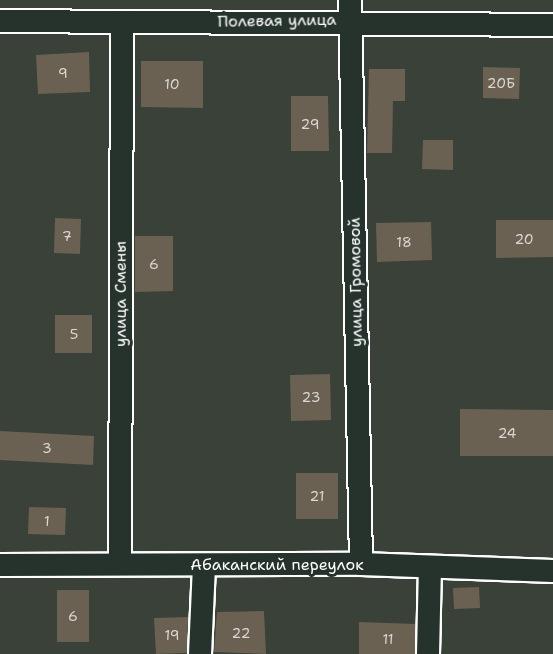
<!DOCTYPE html>
<html>
<head>
<meta charset="utf-8">
<style>
	body { margin:0 }
	#map { position:relative; width:553px; height:654px; overflow:hidden; background:#3a4138; font-family:"Shantell Sans",sans-serif }
	div>[style] { position:absolute }
	.building>* { inset:0; background:#6a6153 }
	.roads { filter:drop-shadow(2px 0 #fff) drop-shadow(-2px 0 #fff) drop-shadow(0 2px #fff) drop-shadow(0 -2px #fff) }
	.minor>* { height:22px; margin:-11px; padding:0 11px; transform-origin:11px; border-radius:11px; background:#26332d }
	span { translate:-50% -50%; white-space:nowrap; text-align:center; line-height:1.15; -webkit-text-stroke:6px #26332d; paint-order:stroke }
	.number-label { font-size:14px; color:#dad8d4 }
	.number-label span { -webkit-text-stroke-width:0 }
	.street-label { font-size:16px; color:#fff }
</style>
</head>
<body>
<div id="map">
	<div class="building">
		<div style="clip-path:polygon(89px 52px,90px 92px,38px 94px,36px 55px)"></div>
		<div style="clip-path:polygon(141px 61px,203px 61px,203px 108px,141px 107px)"></div>
		<div style="clip-path:polygon(483px 67px,520px 68px,519px 99px,483px 98px)"></div>
		<div style="clip-path:polygon(369px 69px,405px 69px,405px 101px,393px 101px,392px 153px,367px 153px)"></div>
		<div style="clip-path:polygon(291px 96px,328px 96px,329px 151px,291px 151px)"></div>
		<div style="clip-path:polygon(423px 140px,453px 140px,453px 170px,422px 169px)"></div>
		<div style="clip-path:polygon(55px 218px,81px 219px,80px 254px,54px 253px)"></div>
		<div style="clip-path:polygon(496px 220px,553px 220px,553px 257px,496px 258px)"></div>
		<div style="clip-path:polygon(431px 222px,432px 260px,377px 262px,376px 223px)"></div>
		<div style="clip-path:polygon(135px 236px,173px 236px,173px 291px,135px 292px)"></div>
		<div style="clip-path:polygon(55px 315px,92px 315px,92px 353px,55px 353px)"></div>
		<div style="clip-path:polygon(330px 374px,331px 420px,291px 421px,290px 375px)"></div>
		<div style="clip-path:polygon(460px 409px,553px 410px,553px 456px,460px 456px)"></div>
		<div style="clip-path:polygon(0 431px,94px 436px,93px 465px,0 460px)"></div>
		<div style="clip-path:polygon(296px 473px,338px 473px,338px 519px,296px 519px)"></div>
		<div style="clip-path:polygon(29px 507px,66px 508px,65px 535px,28px 534px)"></div>
		<div style="clip-path:polygon(479px 587px,480px 608px,454px 609px,453px 588px)"></div>
		<div style="clip-path:polygon(57px 590px,89px 590px,89px 642px,57px 642px)"></div>
		<div style="clip-path:polygon(264px 611px,266px 654px,214px 652px,217px 612px)"></div>
		<div style="clip-path:polygon(188px 617px,187px 653px,156px 654px,154px 618px)"></div>
		<div style="clip-path:polygon(359px 622px,415px 624px,415px 654px,359px 654px)"></div>
	</div>
	<div class="roads">
		<div class="minor">
			<div style="left:350px;top:0;width:564px;rotate:88.88deg"></div>
			<div style="left:0;top:21px;width:553px;rotate:0.41deg"></div>
			<div style="left:120px;top:564px;width:541px;rotate:-89.79deg"></div>
			<div style="left:0;top:565px;width:361px;rotate:-0.2deg"></div>
			<div style="left:361px;top:564px;width:192px;rotate:2.1deg"></div>
			<div style="left:200px;top:654px;width:89px;rotate:-87.4deg"></div>
			<div style="left:428px;top:654px;width:87px;rotate:-88.7deg"></div>
		</div>
	</div>
	<div class="number-label">
		<span style="left:63px;top:73px">9</span>
		<span style="left:501px;top:83px">20Б</span>
		<span style="left:172px;top:84px">10</span>
		<span style="left:310px;top:124px">29</span>
		<span style="left:67px;top:236px">7</span>
		<span style="left:524px;top:239px">20</span>
		<span style="left:404px;top:242px">18</span>
		<span style="left:154px;top:264px">6</span>
		<span style="left:74px;top:334px">5</span>
		<span style="left:311px;top:397px">23</span>
		<span style="left:507px;top:433px">24</span>
		<span style="left:47px;top:448px">3</span>
		<span style="left:317px;top:496px">21</span>
		<span style="left:47px;top:521px">1</span>
		<span style="left:73px;top:616px">6</span>
		<span style="left:241px;top:633px">22</span>
		<span style="left:172px;top:635px">19</span>
		<span style="left:388px;top:639px">11</span>
	</div>
	<div class="street-label">
		<span style="left:277px;top:21px;rotate:-1deg">Полевая улица</span>
		<span style="left:356px;top:282px;rotate:-91deg">улица Громовой</span>
		<span style="left:121px;top:294px;rotate:-90deg">улица Смены</span>
		<span style="left:277px;top:565px">Абаканский переулок</span>
	</div>
</div>
</body>
</html>
